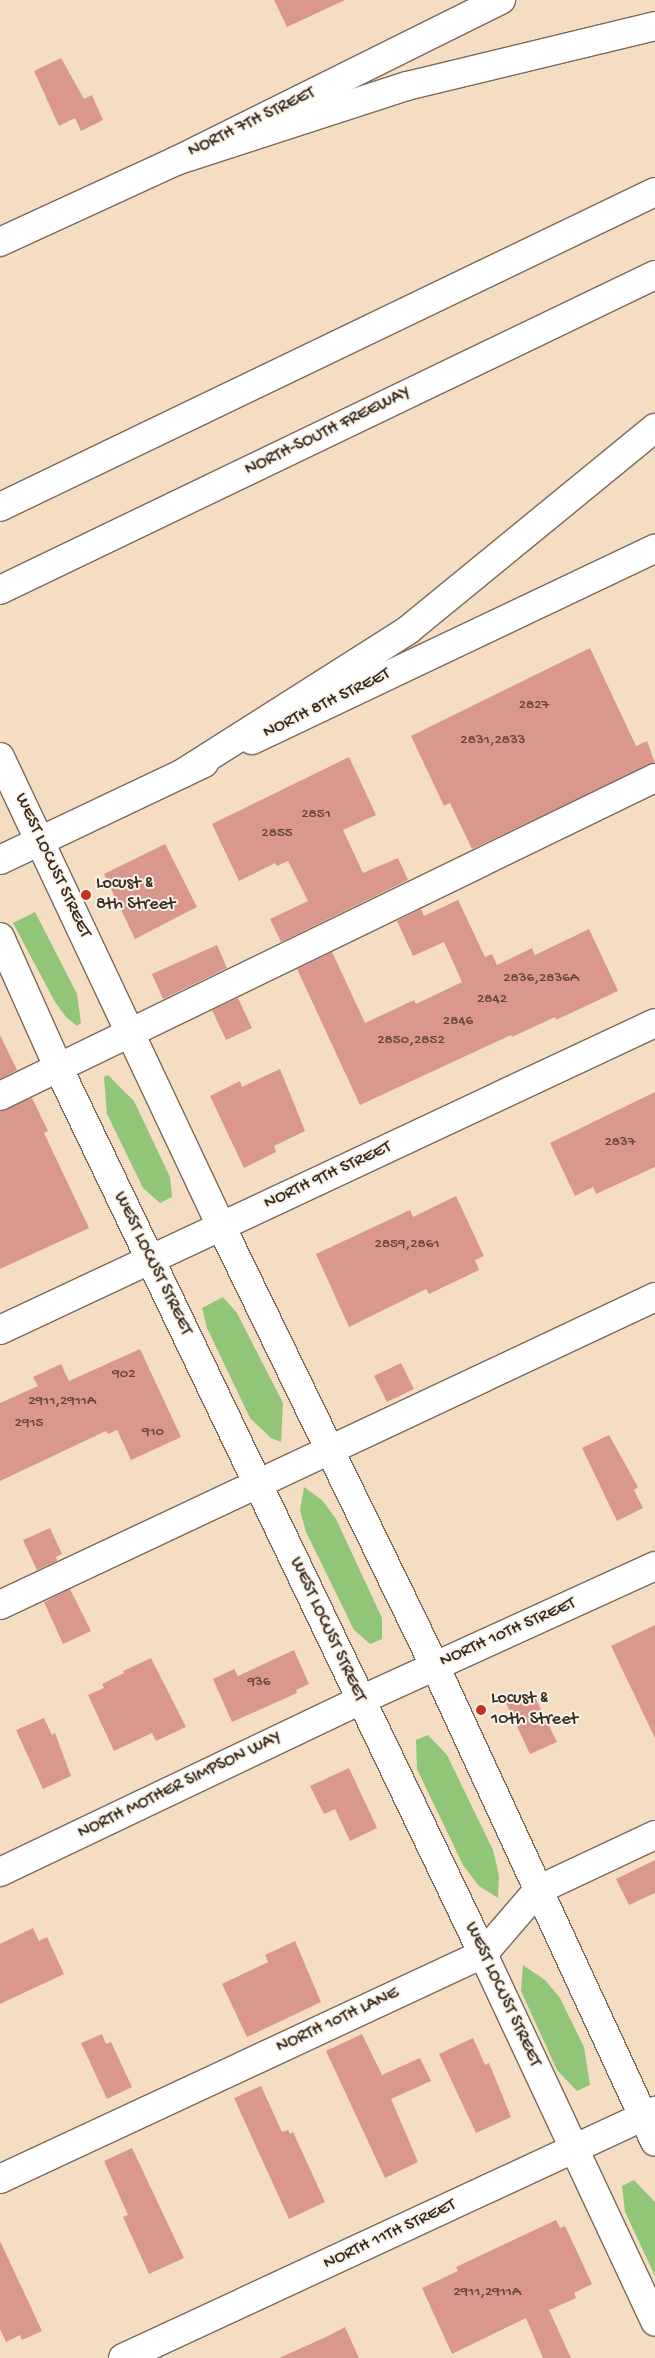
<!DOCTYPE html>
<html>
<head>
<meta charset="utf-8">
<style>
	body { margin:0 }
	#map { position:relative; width:655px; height:2358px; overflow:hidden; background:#f5ddc3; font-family:"Gochi Hand",sans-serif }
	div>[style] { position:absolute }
	.green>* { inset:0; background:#91c678 }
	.building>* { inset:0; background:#da978e }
	.roads { filter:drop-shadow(1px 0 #7c6958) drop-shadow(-1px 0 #7c6958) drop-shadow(0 1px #7c6958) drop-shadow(0 -1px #7c6958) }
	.minor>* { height:28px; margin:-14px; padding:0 14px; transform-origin:14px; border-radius:14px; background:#fff }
	.major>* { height:28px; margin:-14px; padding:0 14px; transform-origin:14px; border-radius:14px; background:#fff }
	.highway>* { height:28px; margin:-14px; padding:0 14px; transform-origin:14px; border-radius:14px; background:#fff }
	.dots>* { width:14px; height:14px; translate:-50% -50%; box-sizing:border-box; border:2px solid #f7f3e8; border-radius:50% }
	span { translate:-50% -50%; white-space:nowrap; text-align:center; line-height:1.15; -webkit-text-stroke:4px #f7f3e8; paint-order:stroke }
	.number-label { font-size:15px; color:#63453a }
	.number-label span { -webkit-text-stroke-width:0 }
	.street-label { font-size:18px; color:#3b2a1e }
	.poi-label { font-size:18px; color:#3b2a1e }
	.left { translate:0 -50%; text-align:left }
</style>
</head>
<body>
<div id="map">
	<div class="green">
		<div style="clip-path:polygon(35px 912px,77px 994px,81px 1023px,77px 1026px,66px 1017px,55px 1002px,13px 923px)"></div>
		<div style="clip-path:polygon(108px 1075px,134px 1101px,170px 1177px,172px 1197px,160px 1203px,143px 1188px,107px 1114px,104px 1077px)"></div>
		<div style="clip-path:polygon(223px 1297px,237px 1313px,283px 1403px,281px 1442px,271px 1438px,250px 1418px,207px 1328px,202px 1308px)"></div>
		<div style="clip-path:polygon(304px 1487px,322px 1500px,336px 1519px,382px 1618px,382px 1639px,370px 1644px,354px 1630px,306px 1532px,300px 1510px)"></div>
		<div style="clip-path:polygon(428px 1735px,447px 1755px,493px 1850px,499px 1876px,498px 1898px,479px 1886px,463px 1865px,417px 1769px,416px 1740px)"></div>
		<div style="clip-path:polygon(523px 1965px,545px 1980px,560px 1998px,584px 2047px,590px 2085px,577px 2091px,557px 2070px,521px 1991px)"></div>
		<div style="clip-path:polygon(634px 2180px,655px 2202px,655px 2276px,625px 2212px,622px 2186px)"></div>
	</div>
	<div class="building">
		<div style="clip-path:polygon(274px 0,345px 0,287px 27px)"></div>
		<div style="clip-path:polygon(61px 58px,84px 99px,92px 95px,103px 120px,81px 131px,75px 118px,59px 126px,34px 71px)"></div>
		<div style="clip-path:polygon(590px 648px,636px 746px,647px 741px,655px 763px,472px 849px,450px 803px,444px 806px,411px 736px)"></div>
		<div style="clip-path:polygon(349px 757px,376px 815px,343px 830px,363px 873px,398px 858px,408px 880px,281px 942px,270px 919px,308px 901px,288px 861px,277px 866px,275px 863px,239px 881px,212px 824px)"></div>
		<div style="clip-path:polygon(165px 844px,197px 907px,135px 939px,104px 874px)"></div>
		<div style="clip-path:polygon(458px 900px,485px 957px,492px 954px,497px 965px,532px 948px,535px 955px,589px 929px,618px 991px,556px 1020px,555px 1017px,512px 1037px,511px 1035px,360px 1105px,297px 969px,332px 952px,365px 1023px,414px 1000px,416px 1004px,462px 982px,444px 942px,413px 956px,397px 921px,421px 909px,424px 916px)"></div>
		<div style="clip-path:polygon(217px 945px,227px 968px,163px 999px,152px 974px)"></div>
		<div style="clip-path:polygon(238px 998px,252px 1028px,226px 1040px,212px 1010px)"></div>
		<div style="clip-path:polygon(0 1035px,17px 1070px,0 1079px)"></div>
		<div style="clip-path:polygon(280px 1069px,305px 1131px,274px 1146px,276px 1152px,244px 1168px,210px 1096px,240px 1081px,242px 1087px)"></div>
		<div style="clip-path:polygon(655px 1092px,655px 1167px,596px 1194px,593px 1187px,575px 1196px,550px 1143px)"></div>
		<div style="clip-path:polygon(32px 1098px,48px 1131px,44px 1133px,89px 1228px,0 1269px,0 1111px)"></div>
		<div style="clip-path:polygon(456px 1196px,484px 1256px,475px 1260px,479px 1270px,429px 1294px,426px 1289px,349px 1327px,316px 1254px,410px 1210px,413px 1217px)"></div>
		<div style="clip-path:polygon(140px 1349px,181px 1437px,131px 1460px,117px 1430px,108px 1434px,106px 1431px,0 1481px,0 1403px,38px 1386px,33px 1377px,61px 1364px,69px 1381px)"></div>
		<div style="clip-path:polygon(401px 1363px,414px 1389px,387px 1402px,374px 1376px)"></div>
		<div style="clip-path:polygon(609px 1435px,638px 1487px,634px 1490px,643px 1508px,617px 1521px,582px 1448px)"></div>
		<div style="clip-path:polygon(50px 1528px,62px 1554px,56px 1557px,57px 1561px,37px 1570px,23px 1540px)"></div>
		<div style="clip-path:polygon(70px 1589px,91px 1631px,63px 1644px,44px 1602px)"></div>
		<div style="clip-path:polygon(655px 1625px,655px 1738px,611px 1646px)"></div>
		<div style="clip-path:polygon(294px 1650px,309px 1684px,296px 1690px,297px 1693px,232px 1722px,213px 1679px,234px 1669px,238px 1676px)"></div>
		<div style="clip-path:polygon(151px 1658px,186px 1727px,156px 1741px,152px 1733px,114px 1751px,88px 1695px,104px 1688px,102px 1684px,124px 1673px,123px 1671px)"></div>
		<div style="clip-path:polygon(532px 1691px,557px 1742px,530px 1754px,506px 1703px)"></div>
		<div style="clip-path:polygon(44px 1718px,52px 1735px,55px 1733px,71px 1776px,43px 1789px,16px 1730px)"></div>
		<div style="clip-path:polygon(349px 1768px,377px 1828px,350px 1841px,335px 1809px,324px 1814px,310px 1786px)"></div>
		<div style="clip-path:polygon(655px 1860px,655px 1893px,629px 1905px,616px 1879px)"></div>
		<div style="clip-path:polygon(33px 1928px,39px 1941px,47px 1937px,64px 1974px,0 2004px,0 1944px)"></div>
		<div style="clip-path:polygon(295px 1941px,321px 2002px,247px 2037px,222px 1984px,268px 1962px,265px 1955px)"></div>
		<div style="clip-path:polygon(102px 2034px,106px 2044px,111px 2042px,132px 2087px,107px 2099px,81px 2043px)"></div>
		<div style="clip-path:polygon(362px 2034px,382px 2075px,420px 2058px,431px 2081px,391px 2099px,418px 2162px,385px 2178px,326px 2051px)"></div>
		<div style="clip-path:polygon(473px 2038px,485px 2065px,489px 2063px,511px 2117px,476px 2133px,439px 2054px)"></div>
		<div style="clip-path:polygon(261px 2086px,282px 2132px,288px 2130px,290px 2134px,293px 2132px,325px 2202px,289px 2219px,234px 2098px)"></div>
		<div style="clip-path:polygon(132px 2148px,184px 2258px,149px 2274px,123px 2217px,128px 2215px,104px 2161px)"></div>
		<div style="clip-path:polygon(556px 2220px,560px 2228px,565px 2226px,592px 2284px,574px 2293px,576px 2298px,549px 2310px,571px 2358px,543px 2358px,526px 2318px,452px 2354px,422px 2288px,458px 2271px,456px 2267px)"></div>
		<div style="clip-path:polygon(0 2241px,42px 2331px,22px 2340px,20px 2335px,6px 2342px,0 2329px)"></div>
		<div style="clip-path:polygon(345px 2327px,359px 2358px,279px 2358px,326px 2337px)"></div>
	</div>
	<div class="roads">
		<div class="minor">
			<div style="left:0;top:242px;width:194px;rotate:-24.7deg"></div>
			<div style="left:176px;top:161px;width:363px;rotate:-26.4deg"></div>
			<div style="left:252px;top:740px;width:446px;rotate:-25.4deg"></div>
			<div style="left:0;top:860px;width:226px;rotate:-25.4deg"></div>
			<div style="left:0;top:1096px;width:728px;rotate:-25.9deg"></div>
			<div style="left:0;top:1330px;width:723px;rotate:-25.11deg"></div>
			<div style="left:0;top:1605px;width:724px;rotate:-25.18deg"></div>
			<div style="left:0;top:1872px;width:400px;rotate:-25.5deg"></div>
			<div style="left:361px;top:1700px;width:323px;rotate:-24.5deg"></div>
			<div style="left:0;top:2179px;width:533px;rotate:-24.98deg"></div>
			<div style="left:483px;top:1954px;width:84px;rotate:-49.3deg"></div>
			<div style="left:538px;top:1890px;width:129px;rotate:-25.2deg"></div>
			<div style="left:123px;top:2358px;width:587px;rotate:-24.9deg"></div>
		</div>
		<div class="major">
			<div style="left:0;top:757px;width:518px;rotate:64.77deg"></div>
			<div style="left:221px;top:1226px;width:489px;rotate:64.1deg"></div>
			<div style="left:435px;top:1666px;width:524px;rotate:65.19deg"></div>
			<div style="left:0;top:937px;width:145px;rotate:65.9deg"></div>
			<div style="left:59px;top:1069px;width:981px;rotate:64.4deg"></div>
			<div style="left:483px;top:1954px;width:406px;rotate:64.9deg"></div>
		</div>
		<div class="highway">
			<div style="left:176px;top:161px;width:243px;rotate:-18deg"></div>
			<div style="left:407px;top:86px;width:255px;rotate:-13.6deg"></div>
			<div style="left:0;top:507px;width:727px;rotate:-25.68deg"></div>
			<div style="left:0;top:590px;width:727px;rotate:-25.68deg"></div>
			<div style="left:183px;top:773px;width:267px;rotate:-32.4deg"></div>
			<div style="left:408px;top:630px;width:319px;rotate:-39.3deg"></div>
		</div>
	</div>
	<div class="dots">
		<div style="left:86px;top:895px;background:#c8321e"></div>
		<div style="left:481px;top:1710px;background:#c8321e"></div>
	</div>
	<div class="number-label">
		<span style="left:534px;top:706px">2827</span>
		<span style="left:493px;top:741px">2831,2833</span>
		<span style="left:316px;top:815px">2851</span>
		<span style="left:277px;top:834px">2855</span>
		<span style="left:541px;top:979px">2836,2836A</span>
		<span style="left:492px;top:1000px">2842</span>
		<span style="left:458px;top:1022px">2846</span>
		<span style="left:411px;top:1041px">2850,2852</span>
		<span style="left:620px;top:1143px">2837</span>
		<span style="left:407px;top:1245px">2859,2861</span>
		<span style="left:124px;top:1375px">902</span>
		<span style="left:62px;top:1402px">2911,2911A</span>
		<span style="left:29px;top:1424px">2915</span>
		<span style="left:153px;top:1433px">910</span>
		<span style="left:259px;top:1683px">936</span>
		<span style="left:487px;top:2293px">2911,2911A</span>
	</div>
	<div class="street-label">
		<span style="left:252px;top:123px;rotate:-26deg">NORTH 7TH STREET</span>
		<span style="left:328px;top:432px;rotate:-26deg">NORTH-SOUTH FREEWAY</span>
		<span style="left:327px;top:704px;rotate:-26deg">NORTH 8TH STREET</span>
		<span style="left:52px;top:866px;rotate:65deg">WEST LOCUST STREET</span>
		<span style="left:328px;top:1176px;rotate:-25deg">NORTH 9TH STREET</span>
		<span style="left:152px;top:1264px;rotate:64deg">WEST LOCUST STREET</span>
		<span style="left:327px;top:1630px;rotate:65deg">WEST LOCUST STREET</span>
		<span style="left:508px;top:1633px;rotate:-24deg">NORTH 10TH STREET</span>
		<span style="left:180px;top:1786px;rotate:-26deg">NORTH MOTHER SIMPSON WAY</span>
		<span style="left:502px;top:1995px;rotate:65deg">WEST LOCUST STREET</span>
		<span style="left:338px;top:2021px;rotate:-25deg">NORTH 10TH LANE</span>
		<span style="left:390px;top:2235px;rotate:-25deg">NORTH 11TH STREET</span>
	</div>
	<div class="poi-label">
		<span class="left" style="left:96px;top:895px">Locust &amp;<br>8th Street</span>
		<span class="left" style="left:491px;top:1710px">Locust &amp;<br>10th Street</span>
	</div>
</div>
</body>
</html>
